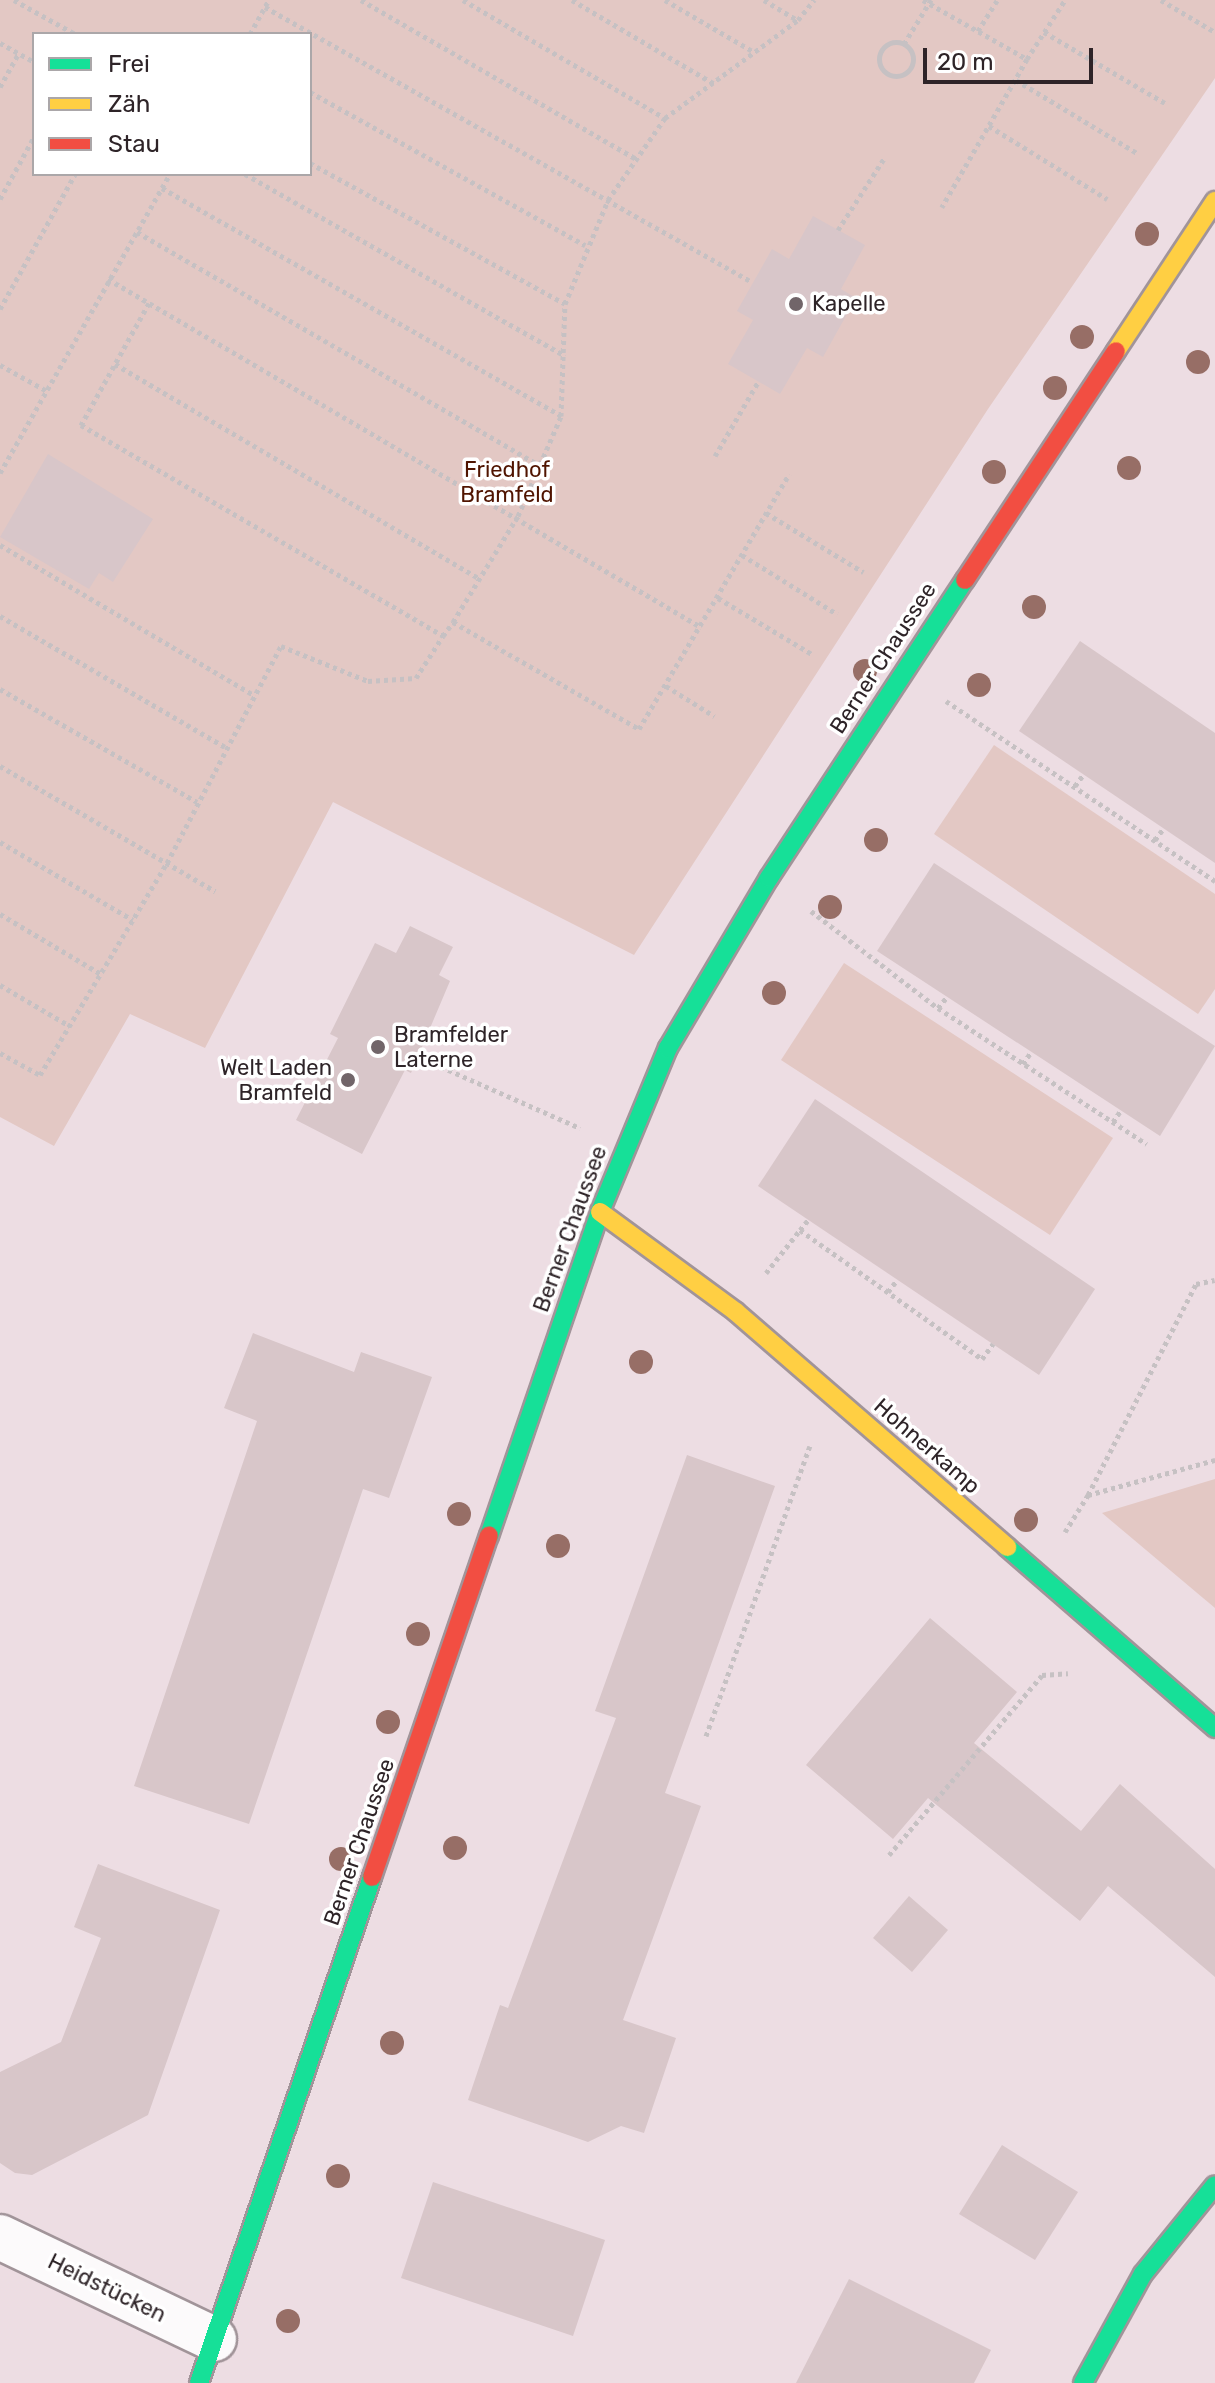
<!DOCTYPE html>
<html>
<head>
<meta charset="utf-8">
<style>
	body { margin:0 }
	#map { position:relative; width:1215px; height:2383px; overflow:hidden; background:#eddde3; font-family:Rubik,sans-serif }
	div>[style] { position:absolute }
	.green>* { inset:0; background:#e3c8c4 }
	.building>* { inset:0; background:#d8c6c9 }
	.path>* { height:5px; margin-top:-2.5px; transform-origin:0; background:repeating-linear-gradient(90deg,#c6c1c3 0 4px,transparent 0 8px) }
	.path>.ring { margin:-2.5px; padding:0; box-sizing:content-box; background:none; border:5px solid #c6c1c3; border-radius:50% }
	.roads { filter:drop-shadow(2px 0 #a19499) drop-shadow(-2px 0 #a19499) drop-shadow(0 2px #a19499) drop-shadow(0 -2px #a19499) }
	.street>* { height:44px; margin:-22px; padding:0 22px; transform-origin:22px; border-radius:22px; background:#fcfafb }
	.fast>* { height:18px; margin:-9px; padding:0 9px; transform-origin:9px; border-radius:9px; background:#16e098 }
	.slow>* { height:18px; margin:-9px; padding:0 9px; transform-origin:9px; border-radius:9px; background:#ffcf43 }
	.jam>* { height:18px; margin:-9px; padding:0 9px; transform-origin:9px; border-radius:9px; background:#f24e42 }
	.trees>* { width:24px; height:24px; margin:-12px; border-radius:50%; background:#976e66 }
	.dots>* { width:22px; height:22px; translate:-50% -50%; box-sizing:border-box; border:4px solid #fff; border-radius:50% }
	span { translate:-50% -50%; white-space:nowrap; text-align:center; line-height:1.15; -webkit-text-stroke:7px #fff; paint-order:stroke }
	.poi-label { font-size:22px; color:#2e2428 }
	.left { translate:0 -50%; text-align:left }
	.right { translate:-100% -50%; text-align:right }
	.park-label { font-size:22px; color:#501400 }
	.street-label { font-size:22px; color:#2e2428 }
	.legend { position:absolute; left:32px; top:32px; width:280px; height:144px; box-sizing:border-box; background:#fff; border:2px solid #aba7a9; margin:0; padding:10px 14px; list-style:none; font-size:24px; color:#2e2428 }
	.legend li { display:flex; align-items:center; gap:16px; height:40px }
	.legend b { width:40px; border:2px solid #aba7a9 }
	.scale { position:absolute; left:923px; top:48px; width:170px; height:36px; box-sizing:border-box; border:4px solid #2e2428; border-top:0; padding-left:10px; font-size:24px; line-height:28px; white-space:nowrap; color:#2e2428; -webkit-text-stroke:6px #fff; paint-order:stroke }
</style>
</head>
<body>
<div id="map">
	<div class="green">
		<div style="clip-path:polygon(evenodd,0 0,1215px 0,1215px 78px,988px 409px,634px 955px,333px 802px,205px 1048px,130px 1014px,54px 1146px,0 1117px,0 0,34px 34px,310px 34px,310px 174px,34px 174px,34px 34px)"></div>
		<div style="clip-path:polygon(994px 745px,1215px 894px,1215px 989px,1198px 1014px,934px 834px)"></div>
		<div style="clip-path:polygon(844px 963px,1113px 1138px,1050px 1235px,781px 1060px)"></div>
		<div style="clip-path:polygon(1215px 1479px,1215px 1608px,1102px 1513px)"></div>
	</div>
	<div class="building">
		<div style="clip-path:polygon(813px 216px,865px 245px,841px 289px,856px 298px,823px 357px,807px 348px,780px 394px,728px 364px,753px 320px,737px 311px,772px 249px,789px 259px)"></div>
		<div style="clip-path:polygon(48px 454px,153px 519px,113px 582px,99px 573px,89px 589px,0 537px)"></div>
		<div style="clip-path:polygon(1080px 641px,1215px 733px,1215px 863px,1019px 731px)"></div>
		<div style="clip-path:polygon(934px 863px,1215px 1046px,1160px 1136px,877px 951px)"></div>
		<div style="clip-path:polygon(410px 926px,453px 947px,439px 975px,450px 981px,411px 1073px,405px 1070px,362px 1154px,296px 1120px,338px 1038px,330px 1034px,375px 943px,396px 953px)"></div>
		<div style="clip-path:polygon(815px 1099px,1095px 1289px,1039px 1375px,758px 1186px)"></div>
		<div style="clip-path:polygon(253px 1333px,354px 1372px,361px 1352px,432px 1377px,389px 1498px,363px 1489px,249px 1824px,134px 1786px,257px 1421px,224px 1408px)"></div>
		<div style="clip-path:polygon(687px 1455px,775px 1486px,665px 1793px,701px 1806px,623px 2020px,676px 2038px,644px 2133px,621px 2126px,588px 2142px,468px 2100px,500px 2005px,508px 2008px,616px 1718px,595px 1711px)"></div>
		<div style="clip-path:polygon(930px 1618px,1017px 1692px,974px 1743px,1081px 1831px,1120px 1784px,1215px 1869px,1215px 1977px,1108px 1886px,1080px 1921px,928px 1798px,893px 1839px,806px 1765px)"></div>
		<div style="clip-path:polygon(98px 1864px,220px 1910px,148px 2115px,32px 2175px,15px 2173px,0 2163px,0 2072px,61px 2042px,101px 1938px,74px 1927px)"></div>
		<div style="clip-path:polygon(909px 1896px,948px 1930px,912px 1972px,873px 1938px)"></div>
		<div style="clip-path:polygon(1002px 2145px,1078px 2192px,1035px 2260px,959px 2214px)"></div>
		<div style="clip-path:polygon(433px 2182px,605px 2240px,573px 2336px,401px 2278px)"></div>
		<div style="clip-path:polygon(849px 2279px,991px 2350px,974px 2383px,796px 2383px)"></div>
	</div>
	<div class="path">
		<div style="left:14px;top:0;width:70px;rotate:29.1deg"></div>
		<div style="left:361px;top:0;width:318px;rotate:30deg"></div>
		<div style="left:463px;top:0;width:234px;rotate:30.3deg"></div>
		<div style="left:572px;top:0;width:164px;rotate:30.5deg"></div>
		<div style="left:665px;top:0;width:103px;rotate:30.3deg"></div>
		<div style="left:764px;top:0;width:39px;rotate:31deg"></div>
		<div style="left:923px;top:0;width:120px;rotate:29.6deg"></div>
		<div style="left:1027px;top:59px;width:171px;rotate:119.9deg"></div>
		<div style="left:1161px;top:0;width:63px;rotate:30.7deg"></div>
		<div style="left:265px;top:7px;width:559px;rotate:29.45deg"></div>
		<div style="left:978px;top:31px;width:36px;rotate:-58deg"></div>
		<div style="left:1044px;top:32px;width:140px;rotate:30.4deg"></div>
		<div style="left:250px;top:34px;width:39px;rotate:-61deg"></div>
		<div class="ring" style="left:879px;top:42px;width:29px;height:29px"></div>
		<div style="left:0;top:43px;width:39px;rotate:29deg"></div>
		<div style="left:904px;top:44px;width:52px;rotate:-58.5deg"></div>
		<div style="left:1027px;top:59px;width:70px;rotate:-57.2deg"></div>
		<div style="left:1016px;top:80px;width:141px;rotate:31.1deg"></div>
		<div style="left:0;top:87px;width:39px;rotate:-61deg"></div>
		<div style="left:310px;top:92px;width:315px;rotate:29.1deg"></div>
		<div style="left:989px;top:126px;width:139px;rotate:31.7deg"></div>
		<div style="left:310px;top:163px;width:291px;rotate:28.9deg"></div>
		<div style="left:245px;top:174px;width:368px;rotate:29.6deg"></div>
		<div style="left:162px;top:188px;width:460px;rotate:29.7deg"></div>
		<div style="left:0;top:199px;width:71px;rotate:-61.3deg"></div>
		<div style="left:838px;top:230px;width:87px;rotate:-57.2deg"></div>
		<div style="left:137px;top:232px;width:466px;rotate:30.1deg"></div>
		<div style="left:108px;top:279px;width:688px;rotate:30.41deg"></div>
		<div style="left:149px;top:303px;width:140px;rotate:119.1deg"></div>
		<div style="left:81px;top:425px;width:419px;rotate:30.2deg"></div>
		<div style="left:443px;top:636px;width:17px;rotate:-54deg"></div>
		<div style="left:453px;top:622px;width:215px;rotate:29.9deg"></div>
		<div style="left:639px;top:729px;width:296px;rotate:-59.5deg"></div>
		<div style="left:0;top:309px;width:154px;rotate:-60.9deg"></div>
		<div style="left:115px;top:364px;width:422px;rotate:30.5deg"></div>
		<div style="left:0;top:365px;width:54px;rotate:29deg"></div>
		<div style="left:715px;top:456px;width:86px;rotate:-59.8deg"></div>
		<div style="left:0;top:473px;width:344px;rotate:-60.4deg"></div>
		<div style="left:766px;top:513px;width:114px;rotate:31.3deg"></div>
		<div style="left:0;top:545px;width:296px;rotate:30.6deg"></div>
		<div style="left:742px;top:555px;width:112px;rotate:31.8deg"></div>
		<div style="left:718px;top:598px;width:109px;rotate:30.8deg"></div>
		<div style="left:0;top:616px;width:260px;rotate:30.2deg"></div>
		<div style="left:453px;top:622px;width:124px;rotate:-58.5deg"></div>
		<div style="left:518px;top:516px;width:109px;rotate:-66.7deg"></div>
		<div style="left:561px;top:416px;width:112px;rotate:-88deg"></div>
		<div style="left:565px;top:304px;width:113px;rotate:-67.5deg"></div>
		<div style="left:608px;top:200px;width:100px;rotate:-55.2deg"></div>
		<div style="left:665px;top:118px;width:165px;rotate:-36.4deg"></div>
		<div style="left:798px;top:20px;width:26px;rotate:-51deg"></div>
		<div style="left:666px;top:686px;width:57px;rotate:32deg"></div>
		<div style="left:0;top:689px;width:227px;rotate:29.8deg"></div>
		<div style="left:946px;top:701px;width:324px;rotate:33.8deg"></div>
		<div style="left:0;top:766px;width:249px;rotate:30.2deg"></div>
		<div style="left:1075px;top:786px;width:14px;rotate:-54deg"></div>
		<div style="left:1155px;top:840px;width:14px;rotate:-54deg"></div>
		<div style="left:0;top:842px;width:154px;rotate:30.4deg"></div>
		<div style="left:811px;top:911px;width:160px;rotate:37.4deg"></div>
		<div style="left:938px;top:1008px;width:249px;rotate:33.1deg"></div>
		<div style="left:0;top:914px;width:117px;rotate:30.7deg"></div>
		<div style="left:0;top:985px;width:81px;rotate:30.4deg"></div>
		<div style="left:938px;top:1008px;width:14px;rotate:-51deg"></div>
		<div style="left:0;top:1053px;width:46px;rotate:28.8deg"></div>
		<div style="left:40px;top:1075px;width:247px;rotate:-59.1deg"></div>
		<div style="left:167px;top:863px;width:245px;rotate:-62.3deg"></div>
		<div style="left:281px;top:646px;width:94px;rotate:21.9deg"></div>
		<div style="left:368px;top:681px;width:48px;rotate:-3.6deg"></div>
		<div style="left:416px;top:678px;width:50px;rotate:-57.3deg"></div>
		<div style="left:419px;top:1057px;width:176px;rotate:23.8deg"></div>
		<div style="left:1023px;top:1064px;width:14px;rotate:-56deg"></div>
		<div style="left:1113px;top:1122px;width:14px;rotate:-56deg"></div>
		<div style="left:800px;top:1230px;width:13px;rotate:-51deg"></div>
		<div style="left:766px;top:1273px;width:55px;rotate:-51.7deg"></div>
		<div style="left:800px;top:1230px;width:223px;rotate:35.3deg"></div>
		<div style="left:982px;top:1359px;width:19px;rotate:-54deg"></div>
		<div style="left:888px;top:1292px;width:15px;rotate:-53deg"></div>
		<div style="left:1088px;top:1495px;width:237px;rotate:-62.9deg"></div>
		<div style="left:1196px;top:1284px;width:19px;rotate:-12deg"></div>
		<div style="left:1065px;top:1532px;width:44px;rotate:-58.1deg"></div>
		<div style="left:1088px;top:1495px;width:132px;rotate:-15.4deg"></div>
		<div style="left:706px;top:1736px;width:308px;rotate:-70.3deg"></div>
		<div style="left:889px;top:1855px;width:236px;rotate:-49.6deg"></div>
		<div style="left:1042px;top:1675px;width:26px;rotate:-4deg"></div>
	</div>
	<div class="roads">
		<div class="street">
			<div style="left:0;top:2237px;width:237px;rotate:25.5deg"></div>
		</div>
		<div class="fast">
			<div style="left:489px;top:1536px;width:342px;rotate:-71.1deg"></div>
			<div style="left:600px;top:1212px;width:178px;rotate:-67.5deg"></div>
			<div style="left:668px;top:1048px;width:198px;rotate:-59.3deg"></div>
			<div style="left:769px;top:878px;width:357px;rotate:-56.7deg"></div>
			<div style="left:1007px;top:1547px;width:276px;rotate:41deg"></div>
			<div style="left:199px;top:2383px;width:535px;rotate:-71.12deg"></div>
			<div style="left:1083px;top:2383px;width:124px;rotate:-61.2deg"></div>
			<div style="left:1143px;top:2274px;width:114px;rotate:-51deg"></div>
		</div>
		<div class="slow">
			<div style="left:1116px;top:351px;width:180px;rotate:-56.6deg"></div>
			<div style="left:600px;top:1212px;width:169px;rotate:36.3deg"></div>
			<div style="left:736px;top:1312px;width:359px;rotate:40.9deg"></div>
		</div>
		<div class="jam">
			<div style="left:965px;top:580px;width:274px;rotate:-56.6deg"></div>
			<div style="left:372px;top:1877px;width:361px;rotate:-71.1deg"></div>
		</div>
	</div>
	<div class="trees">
		<div style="left:1147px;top:234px"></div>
		<div style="left:1082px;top:337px"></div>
		<div style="left:1198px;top:362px"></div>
		<div style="left:1055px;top:388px"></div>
		<div style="left:1129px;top:468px"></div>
		<div style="left:994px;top:472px"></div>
		<div style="left:1034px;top:607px"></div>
		<div style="left:865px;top:671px"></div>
		<div style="left:979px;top:685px"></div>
		<div style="left:876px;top:840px"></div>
		<div style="left:830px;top:907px"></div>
		<div style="left:774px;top:993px"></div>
		<div style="left:641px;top:1362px"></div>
		<div style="left:459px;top:1514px"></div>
		<div style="left:1026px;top:1520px"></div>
		<div style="left:558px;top:1546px"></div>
		<div style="left:418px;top:1634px"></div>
		<div style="left:388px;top:1722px"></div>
		<div style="left:455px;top:1848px"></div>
		<div style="left:341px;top:1859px"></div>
		<div style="left:392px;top:2043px"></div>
		<div style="left:338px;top:2176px"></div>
		<div style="left:288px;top:2321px"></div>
	</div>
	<div class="dots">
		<div style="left:796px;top:304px;background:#716569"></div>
		<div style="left:378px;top:1047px;background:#716569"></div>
		<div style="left:348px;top:1080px;background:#716569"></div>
	</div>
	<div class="poi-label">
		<span class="left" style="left:812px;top:304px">Kapelle</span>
		<span class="left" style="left:394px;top:1047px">Bramfelder<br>Laterne</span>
		<span class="right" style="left:332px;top:1080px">Welt Laden<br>Bramfeld</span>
	</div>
	<div class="park-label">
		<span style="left:507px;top:482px">Friedhof<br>Bramfeld</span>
	</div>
	<div class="street-label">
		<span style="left:883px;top:658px;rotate:-57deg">Berner Chaussee</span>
		<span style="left:570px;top:1229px;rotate:-70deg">Berner Chaussee</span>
		<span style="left:927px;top:1446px;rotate:41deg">Hohnerkamp</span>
		<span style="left:359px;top:1842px;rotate:-71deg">Berner Chaussee</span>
		<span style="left:107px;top:2288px;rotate:26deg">Heidstücken</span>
	</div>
	<ul class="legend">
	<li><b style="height:10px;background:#16e098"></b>Frei</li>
	<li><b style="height:10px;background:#ffcf43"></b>Zäh</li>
	<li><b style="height:10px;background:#f24e42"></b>Stau</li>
	</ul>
	<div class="scale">20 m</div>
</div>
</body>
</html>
